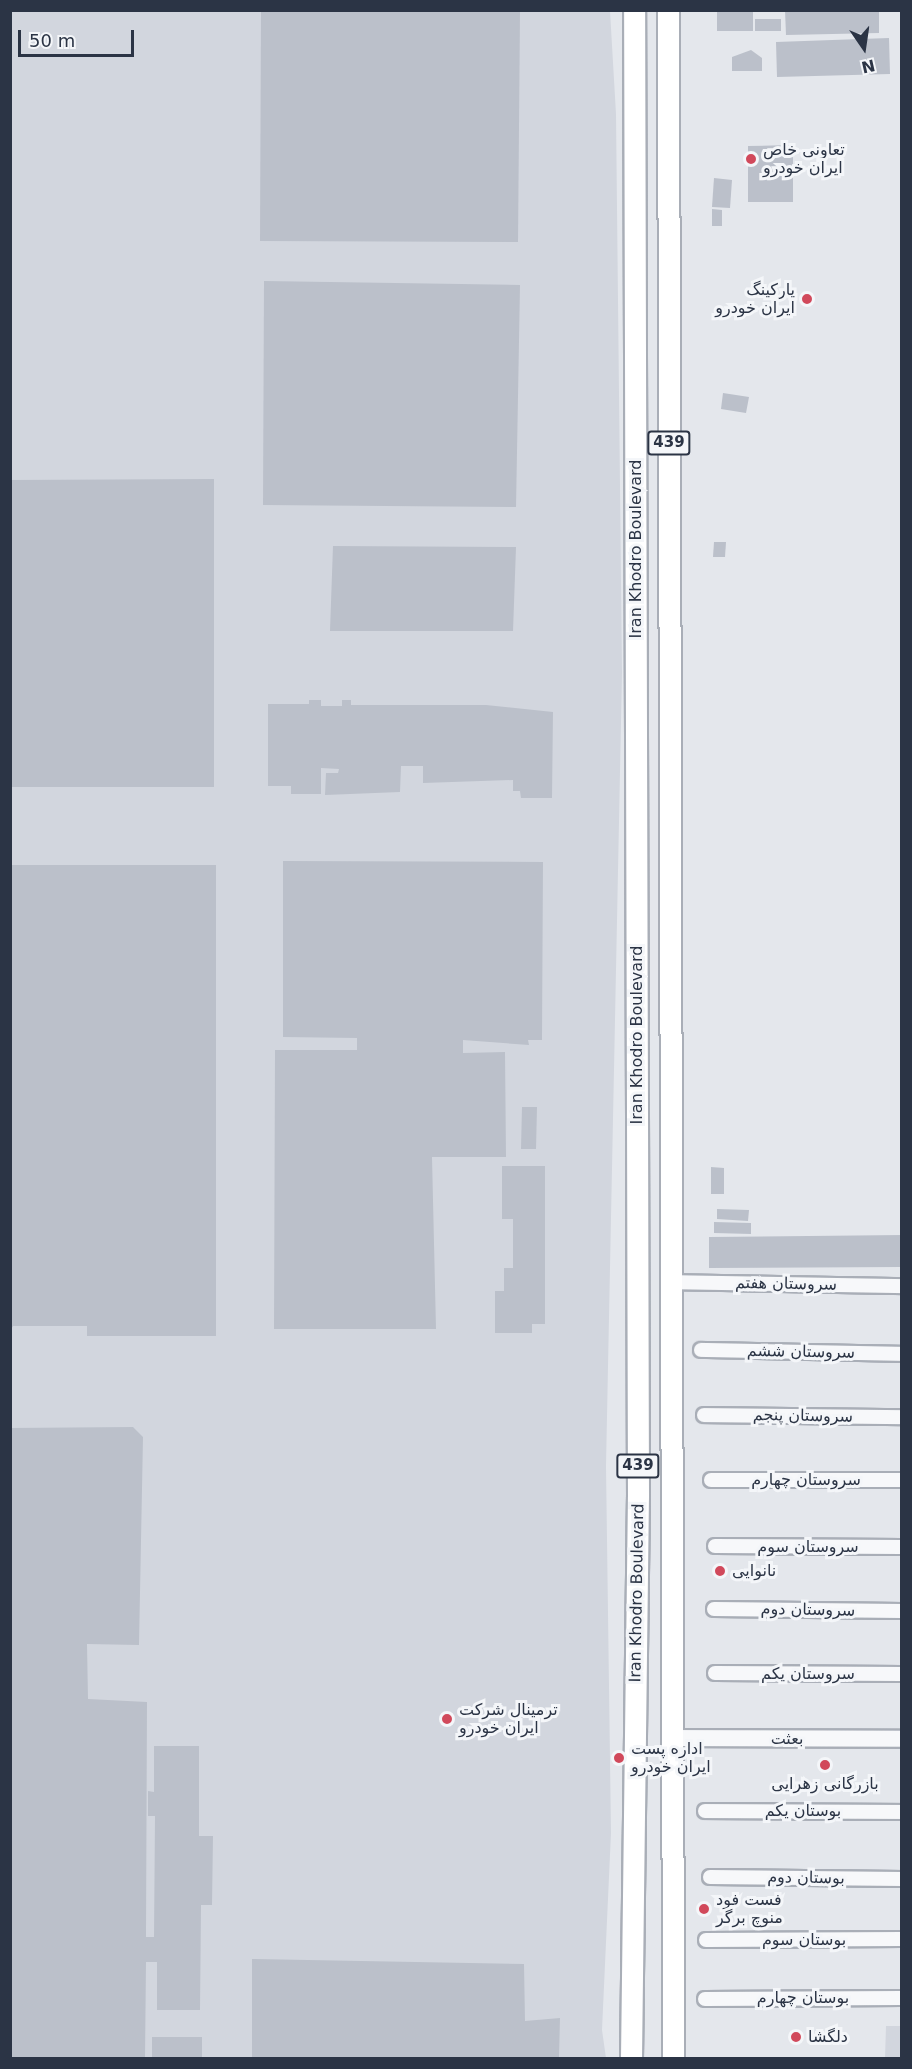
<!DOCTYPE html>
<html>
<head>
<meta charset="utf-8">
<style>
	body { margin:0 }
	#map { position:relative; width:912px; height:2069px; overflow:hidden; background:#e4e7ec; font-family:"DejaVu Sans",Vazirmatn,sans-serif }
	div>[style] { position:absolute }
	.built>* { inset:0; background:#d2d6de }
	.building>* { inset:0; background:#bbc0ca }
	.roads { filter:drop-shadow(2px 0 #a9aeb7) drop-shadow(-2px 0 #a9aeb7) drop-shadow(0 2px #a9aeb7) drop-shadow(0 -2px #a9aeb7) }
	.minor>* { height:14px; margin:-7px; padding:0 7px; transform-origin:7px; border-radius:7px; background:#f7f8fa }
	.tertiary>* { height:16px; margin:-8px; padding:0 8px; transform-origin:8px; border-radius:8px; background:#f7f8fa }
	.primary>* { height:21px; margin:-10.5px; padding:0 10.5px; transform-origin:10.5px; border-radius:10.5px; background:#fff }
	.dots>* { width:16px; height:16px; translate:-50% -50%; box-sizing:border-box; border:3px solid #f4f6f9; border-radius:50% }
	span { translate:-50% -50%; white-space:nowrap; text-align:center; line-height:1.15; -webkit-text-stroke:6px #f4f6f9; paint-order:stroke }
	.shield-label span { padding:2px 4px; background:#f4f6f9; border:2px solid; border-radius:4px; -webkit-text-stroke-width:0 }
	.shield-label { font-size:15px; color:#2b3445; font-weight:700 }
	.poi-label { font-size:16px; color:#2b3445 }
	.left { translate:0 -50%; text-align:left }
	.right { translate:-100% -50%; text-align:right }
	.street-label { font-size:16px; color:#2b3445 }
	.frame { position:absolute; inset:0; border:12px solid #2b3445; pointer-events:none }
	.north { position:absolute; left:834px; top:18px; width:60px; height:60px; -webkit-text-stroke:4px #f4f6f9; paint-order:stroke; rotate:167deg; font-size:16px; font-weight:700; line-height:24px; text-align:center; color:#2b3445 }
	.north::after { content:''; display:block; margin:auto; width:21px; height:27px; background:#2b3445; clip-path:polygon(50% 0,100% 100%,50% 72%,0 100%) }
	.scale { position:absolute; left:18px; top:30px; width:116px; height:27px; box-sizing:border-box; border:3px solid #2b3445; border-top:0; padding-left:8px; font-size:18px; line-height:21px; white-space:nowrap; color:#2b3445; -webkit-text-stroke:4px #f4f6f9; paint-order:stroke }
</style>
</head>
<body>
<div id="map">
	<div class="built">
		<div style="clip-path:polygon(11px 11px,610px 11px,616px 114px,622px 673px,606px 1466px,611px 1833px,602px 2030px,606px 2058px,11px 2058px)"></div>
		<div style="clip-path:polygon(886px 2026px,901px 2026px,901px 2058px,885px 2058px)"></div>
	</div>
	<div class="building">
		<div style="clip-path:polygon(261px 10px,520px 11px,518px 242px,260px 241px)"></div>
		<div style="clip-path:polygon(717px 10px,753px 10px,753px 31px,717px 31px)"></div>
		<div style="clip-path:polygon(785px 10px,879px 10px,879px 33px,786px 35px)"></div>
		<div style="clip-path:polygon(755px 19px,781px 19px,781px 31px,755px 31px)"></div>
		<div style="clip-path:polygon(889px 38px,890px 74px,777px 77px,776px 42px)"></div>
		<div style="clip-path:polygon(751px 50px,762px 58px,762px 71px,732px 71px,732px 57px)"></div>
		<div style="clip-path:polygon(793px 145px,793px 202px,748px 202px,748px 146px)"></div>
		<div style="clip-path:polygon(714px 178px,732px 180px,730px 208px,712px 207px)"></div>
		<div style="clip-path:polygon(712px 209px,722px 210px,722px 226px,712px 226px)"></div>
		<div style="clip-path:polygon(264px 281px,520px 285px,516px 507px,263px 505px)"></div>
		<div style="clip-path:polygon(723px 393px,749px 397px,746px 413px,721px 409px)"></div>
		<div style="clip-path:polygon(214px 479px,214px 787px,10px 787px,10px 480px)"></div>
		<div style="clip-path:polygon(714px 542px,726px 542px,725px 557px,713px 557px)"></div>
		<div style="clip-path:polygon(333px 546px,516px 547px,513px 631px,330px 631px)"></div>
		<div style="clip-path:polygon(309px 700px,321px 700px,321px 706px,342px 706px,342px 700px,351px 700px,351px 705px,486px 705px,553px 712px,552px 798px,521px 798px,520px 791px,513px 791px,513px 780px,423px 783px,423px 766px,401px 766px,400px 792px,325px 795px,326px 773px,338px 773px,339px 769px,321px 768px,321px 794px,291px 794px,291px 786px,268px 786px,268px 704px,309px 704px)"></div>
		<div style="clip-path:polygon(283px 861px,543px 862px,542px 1040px,528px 1040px,529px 1045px,463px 1040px,463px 1053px,505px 1052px,506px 1157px,432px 1157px,436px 1329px,274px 1329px,275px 1050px,357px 1050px,357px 1038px,283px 1037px)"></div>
		<div style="clip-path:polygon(10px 865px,216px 865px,216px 1336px,87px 1336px,87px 1326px,13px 1326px,10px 1331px)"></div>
		<div style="clip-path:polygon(522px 1107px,537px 1107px,536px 1149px,521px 1149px)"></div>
		<div style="clip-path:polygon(502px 1166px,545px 1166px,545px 1324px,532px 1324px,532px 1333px,495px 1333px,495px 1291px,504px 1291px,504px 1268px,513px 1268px,513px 1219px,502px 1219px)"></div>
		<div style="clip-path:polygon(711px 1167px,724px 1168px,724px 1194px,711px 1194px)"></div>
		<div style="clip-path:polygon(717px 1209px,749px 1210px,748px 1221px,717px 1219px)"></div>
		<div style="clip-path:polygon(714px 1222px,751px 1223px,751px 1234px,714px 1233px)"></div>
		<div style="clip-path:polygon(902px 1235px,902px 1267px,709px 1268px,709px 1237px)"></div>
		<div style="clip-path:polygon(133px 1427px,143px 1437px,139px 1645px,87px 1644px,88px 1699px,147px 1702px,146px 1937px,154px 1937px,155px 1816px,148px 1816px,148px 1791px,154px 1792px,154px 1746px,199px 1746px,199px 1836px,213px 1836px,212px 1905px,201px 1905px,200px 2010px,157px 2010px,157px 1962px,146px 1962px,145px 2058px,10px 2058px,10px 1428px)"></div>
		<div style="clip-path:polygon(252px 1959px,524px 1964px,525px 2021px,560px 2018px,559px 2058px,252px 2058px)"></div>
		<div style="clip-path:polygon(152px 2037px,202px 2037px,202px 2058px,152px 2058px)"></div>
	</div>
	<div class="roads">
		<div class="minor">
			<div style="left:671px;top:1282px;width:231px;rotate:1deg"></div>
			<div style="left:701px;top:1350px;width:201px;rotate:1.1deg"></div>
			<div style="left:704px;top:1415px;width:198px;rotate:0.6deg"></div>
			<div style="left:711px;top:1480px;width:191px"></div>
			<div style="left:715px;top:1546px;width:187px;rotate:0.3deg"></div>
			<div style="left:714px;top:1609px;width:188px;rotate:0.6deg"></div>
			<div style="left:715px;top:1673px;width:187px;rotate:0.3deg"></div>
			<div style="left:705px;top:1811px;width:197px;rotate:0.3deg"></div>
			<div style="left:710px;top:1877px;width:192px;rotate:0.6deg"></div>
			<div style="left:706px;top:1940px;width:196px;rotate:-0.3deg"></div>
			<div style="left:705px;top:1999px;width:197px;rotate:-0.3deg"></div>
		</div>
		<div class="tertiary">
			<div style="left:672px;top:1738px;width:230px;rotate:0.2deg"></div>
		</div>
		<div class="primary">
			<div style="left:668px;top:10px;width:2048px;rotate:89.86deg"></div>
			<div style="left:631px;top:2058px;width:562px;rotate:-89.29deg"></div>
			<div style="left:638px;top:1496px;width:1486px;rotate:-90.15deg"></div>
		</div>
	</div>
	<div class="dots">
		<div style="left:751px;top:159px;background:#d1495b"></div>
		<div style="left:807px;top:299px;background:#d1495b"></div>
		<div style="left:720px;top:1571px;background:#d1495b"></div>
		<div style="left:447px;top:1719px;background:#d1495b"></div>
		<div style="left:619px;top:1758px;background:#d1495b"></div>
		<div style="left:825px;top:1765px;background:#d1495b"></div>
		<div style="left:704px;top:1909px;background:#d1495b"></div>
		<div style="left:796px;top:2037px;background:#d1495b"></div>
	</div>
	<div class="shield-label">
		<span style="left:669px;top:443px">439</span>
		<span style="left:638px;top:1466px">439</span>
	</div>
	<div class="poi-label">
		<span class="left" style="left:763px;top:159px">تعاونی خاص<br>ایران خودرو</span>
		<span class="right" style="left:795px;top:299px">پارکینگ<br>ایران خودرو</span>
		<span class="left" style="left:732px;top:1571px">نانوایی</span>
		<span class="left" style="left:459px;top:1719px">ترمینال شرکت<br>ایران خودرو</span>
		<span class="left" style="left:631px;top:1758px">اداره پست<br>ایران خودرو</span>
		<span style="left:825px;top:1784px">بازرگانی زهرایی</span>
		<span class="left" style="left:716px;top:1909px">فست فود<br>منوچ برگر</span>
		<span class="left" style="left:808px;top:2037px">دلگشا</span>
	</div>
	<div class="street-label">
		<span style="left:636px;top:549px;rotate:-90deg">Iran Khodro Boulevard</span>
		<span style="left:637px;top:1035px;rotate:-90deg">Iran Khodro Boulevard</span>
		<span style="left:786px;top:1284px;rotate:1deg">سروستان هفتم</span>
		<span style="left:801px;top:1352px;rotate:1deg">سروستان ششم</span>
		<span style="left:803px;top:1416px;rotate:1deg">سروستان پنجم</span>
		<span style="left:806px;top:1480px">سروستان چهارم</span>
		<span style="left:808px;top:1547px">سروستان سوم</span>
		<span style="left:637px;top:1593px;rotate:-89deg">Iran Khodro Boulevard</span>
		<span style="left:808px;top:1610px;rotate:1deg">سروستان دوم</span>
		<span style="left:808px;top:1674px">سروستان یکم</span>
		<span style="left:787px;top:1739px">بعثت</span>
		<span style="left:803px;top:1811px">بوستان یکم</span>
		<span style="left:806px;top:1878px;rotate:1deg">بوستان دوم</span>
		<span style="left:804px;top:1940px">بوستان سوم</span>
		<span style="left:803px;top:1998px">بوستان چهارم</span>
	</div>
	<div class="frame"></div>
	<div class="north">N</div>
	<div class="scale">50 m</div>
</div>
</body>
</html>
